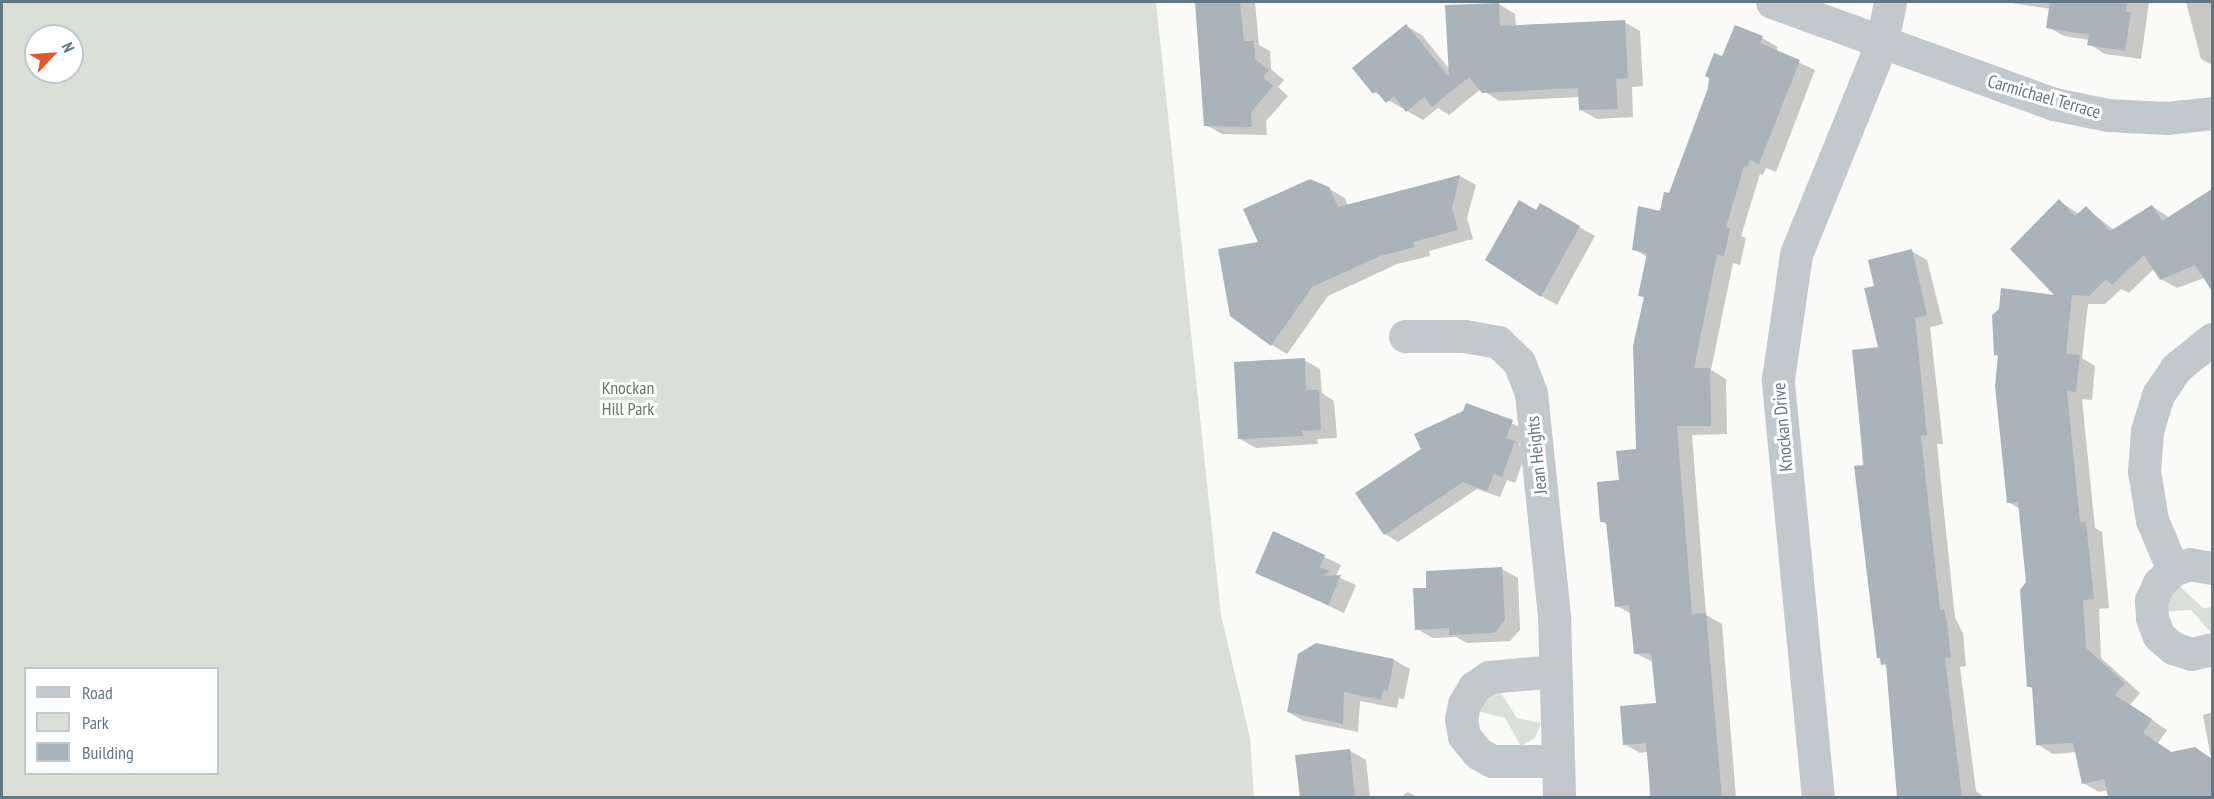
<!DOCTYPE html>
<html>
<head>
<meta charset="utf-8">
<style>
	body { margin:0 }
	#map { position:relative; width:2214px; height:799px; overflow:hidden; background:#fafaf8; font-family:"PT Sans Narrow",sans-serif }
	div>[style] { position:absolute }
	.green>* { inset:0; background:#dadfd7 }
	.shadow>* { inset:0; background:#0003 }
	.building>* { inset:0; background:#aab3b9 }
	.minor>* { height:33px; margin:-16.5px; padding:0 16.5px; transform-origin:16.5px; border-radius:16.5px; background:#c3c8cc }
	span { translate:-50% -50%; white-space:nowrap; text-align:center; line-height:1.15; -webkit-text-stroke:6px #fff; paint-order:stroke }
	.street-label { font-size:18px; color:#657683 }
	.park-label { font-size:18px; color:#687a64 }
	.frame { position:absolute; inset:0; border:3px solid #657683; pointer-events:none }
	.legend { position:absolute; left:24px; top:667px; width:195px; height:108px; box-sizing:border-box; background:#fff; border:2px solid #c1c8cd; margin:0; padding:8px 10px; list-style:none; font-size:18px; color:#657683 }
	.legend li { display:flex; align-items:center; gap:12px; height:30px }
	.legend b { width:30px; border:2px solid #c1c8cd }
	.north { position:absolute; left:24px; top:24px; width:60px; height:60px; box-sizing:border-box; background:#fff; border:2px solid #c1c8cd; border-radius:50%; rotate:65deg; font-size:16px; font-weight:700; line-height:24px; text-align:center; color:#657683 }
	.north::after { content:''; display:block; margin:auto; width:21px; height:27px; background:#e4572e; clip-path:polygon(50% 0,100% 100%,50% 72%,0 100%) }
</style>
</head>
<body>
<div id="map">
	<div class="green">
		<div style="clip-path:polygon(evenodd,2px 2px,1156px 2px,1221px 615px,1250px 738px,1254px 797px,2px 797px,2px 2px,36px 36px,72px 36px,72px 72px,36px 72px,36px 36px,2px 2px,26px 668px,218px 668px,218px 774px,26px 774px,26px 668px)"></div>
		<div style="clip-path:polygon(2176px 583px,2203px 608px,2212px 607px,2212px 634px,2191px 610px,2161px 612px)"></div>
		<div style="clip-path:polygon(1497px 687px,1517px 718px,1541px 723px,1535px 738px,1521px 746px,1505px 718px,1476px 711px,1483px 697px)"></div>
	</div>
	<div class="shadow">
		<div style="clip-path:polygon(1197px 2px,1255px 2px,1259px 45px,1270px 51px,1271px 69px,1284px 80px,1278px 87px,1288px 96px,1266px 121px,1267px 135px,1222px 134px,1206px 125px)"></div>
		<div style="clip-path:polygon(2005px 2px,2149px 2px,2141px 59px,2105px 54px,2089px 44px,2089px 40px,2064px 36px,2048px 27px,2051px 9px)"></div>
		<div style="clip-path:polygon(2186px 2px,2212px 2px,2212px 65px,2201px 59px)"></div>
		<div style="clip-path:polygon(1499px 4px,1515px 14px,1516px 27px,1624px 22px,1640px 31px,1643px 86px,1632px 87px,1633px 117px,1597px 119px,1581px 110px,1580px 97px,1499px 101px,1481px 89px,1449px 115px,1438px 108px,1423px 120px,1374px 92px,1406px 26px,1422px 35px,1450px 70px)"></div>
		<div style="clip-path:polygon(1762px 38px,1778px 47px,1776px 52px,1815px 70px,1776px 172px,1766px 168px,1763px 175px,1760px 174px,1741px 236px,1746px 238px,1740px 265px,1733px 263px,1711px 370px,1726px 379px,1727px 434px,1692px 435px,1706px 615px,1722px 624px,1736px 798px,1650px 798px,1648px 752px,1640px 753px,1624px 744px,1657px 704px,1653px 662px,1635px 653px,1631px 614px,1617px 606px,1608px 525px,1601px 521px,1637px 451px,1645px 298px,1639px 295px,1647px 257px,1634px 249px,1670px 194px,1723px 58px)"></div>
		<div style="clip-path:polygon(1460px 176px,1476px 185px,1467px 218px,1473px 239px,1429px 251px,1430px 256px,1397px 264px,1328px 296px,1287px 354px,1272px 345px,1260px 244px,1328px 188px,1345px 198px,1348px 206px)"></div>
		<div style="clip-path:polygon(2212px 191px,2212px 275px,2177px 288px,2161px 279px,2154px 269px,2129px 293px,2121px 289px,2105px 304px,2088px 304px,2082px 358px,2095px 366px,2092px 400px,2082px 399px,2095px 528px,2102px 532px,2109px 608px,2099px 609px,2101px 658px,2140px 693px,2130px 705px,2167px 730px,2158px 743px,2173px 753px,2211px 758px,2203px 715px,2212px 712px,2212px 798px,2110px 798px,2108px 790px,2099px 792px,2083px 783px,2077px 752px,2053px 754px,2037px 744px,2034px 689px,2028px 686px,2024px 584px,2028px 583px,2020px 509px,2008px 502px,1999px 357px,1995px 354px,2058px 297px,2059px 201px,2079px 214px,2086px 208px,2114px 230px,2152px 206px,2170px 218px)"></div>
		<div style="clip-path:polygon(1540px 205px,1595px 236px,1557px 305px,1541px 296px,1536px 212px)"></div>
		<div style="clip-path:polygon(1911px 251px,1927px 260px,1943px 324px,1930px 327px,1943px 444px,1937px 444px,1955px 618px,1963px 633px,1966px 666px,1960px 667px,1976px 791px,1985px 798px,1898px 798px,1887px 667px,1878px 657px,1854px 352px,1880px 349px,1876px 287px)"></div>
		<div style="clip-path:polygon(1304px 360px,1320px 369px,1322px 393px,1334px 401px,1337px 438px,1317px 439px,1318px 444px,1256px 448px,1240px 439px)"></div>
		<div style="clip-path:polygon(1467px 405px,1525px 429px,1519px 445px,1527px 450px,1515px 483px,1507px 480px,1500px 497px,1477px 489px,1398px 542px,1385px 534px,1423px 450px,1464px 412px)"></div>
		<div style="clip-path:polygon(1274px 533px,1341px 565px,1336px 576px,1356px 585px,1344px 613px,1257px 572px)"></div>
		<div style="clip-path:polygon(1502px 569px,1518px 578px,1520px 630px,1510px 641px,1467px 643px,1456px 637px,1433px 638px,1417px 629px,1428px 589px)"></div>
		<div style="clip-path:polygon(1394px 660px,1410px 669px,1404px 699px,1399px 698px,1397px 708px,1360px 701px,1358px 732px,1304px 721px,1288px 712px)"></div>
		<div style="clip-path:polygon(1350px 751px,1366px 760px,1370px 798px,1300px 798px,1297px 756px)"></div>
		<div style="clip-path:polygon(1408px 792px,1418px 798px,1399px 798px)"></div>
	</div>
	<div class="building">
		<div style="clip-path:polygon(1195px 2px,1240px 2px,1244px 41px,1254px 41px,1255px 59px,1269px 70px,1263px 77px,1273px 86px,1251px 112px,1252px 127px,1204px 126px)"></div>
		<div style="clip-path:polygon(2050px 2px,2127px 2px,2126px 12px,2131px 12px,2125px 51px,2087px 45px,2089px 35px,2046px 28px)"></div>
		<div style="clip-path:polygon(1499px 3px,1500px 26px,1625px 20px,1628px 78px,1616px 79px,1618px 109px,1579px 110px,1578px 88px,1482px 93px,1469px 77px,1432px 107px,1424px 97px,1406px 112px,1394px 96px,1386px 103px,1376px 91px,1373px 94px,1352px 68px,1406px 24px,1449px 77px,1445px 5px)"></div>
		<div style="clip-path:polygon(1735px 25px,1763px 36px,1760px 43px,1800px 60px,1759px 164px,1750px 160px,1747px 167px,1744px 166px,1726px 227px,1730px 228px,1724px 256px,1717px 255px,1694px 368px,1710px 368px,1711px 426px,1677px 426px,1692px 614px,1706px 613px,1722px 798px,1651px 798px,1646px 743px,1623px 745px,1620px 706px,1656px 703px,1651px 653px,1634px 654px,1629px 605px,1615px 607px,1606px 522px,1600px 522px,1597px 482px,1619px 480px,1616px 451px,1636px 449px,1633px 346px,1644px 297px,1638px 296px,1647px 253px,1632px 250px,1638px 206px,1660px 211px,1664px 192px,1669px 193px,1708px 88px,1709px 78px,1705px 76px,1714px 53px,1722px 56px)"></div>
		<div style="clip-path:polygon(1460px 175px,1452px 208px,1458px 230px,1413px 242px,1415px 247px,1380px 256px,1312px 287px,1271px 346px,1230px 316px,1218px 249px,1258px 242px,1243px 209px,1310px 179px,1329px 187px,1338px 207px)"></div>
		<div style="clip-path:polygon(2212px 189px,2212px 291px,2195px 265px,2160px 280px,2144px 255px,2112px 285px,2106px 279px,2089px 296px,2072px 295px,2066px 354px,2080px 355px,2076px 392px,2067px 391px,2080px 522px,2086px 522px,2094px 599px,2083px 600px,2086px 648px,2125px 683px,2115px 695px,2152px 719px,2143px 733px,2171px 752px,2195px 747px,2212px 759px,2212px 798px,2108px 798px,2104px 779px,2082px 784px,2073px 743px,2036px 745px,2032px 687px,2027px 687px,2020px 590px,2026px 582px,2018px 502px,2007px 503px,1995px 386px,1998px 355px,1994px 355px,1992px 315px,1999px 309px,2001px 288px,2054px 295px,2010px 249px,2059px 199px,2075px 216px,2086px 206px,2110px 231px,2152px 205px,2162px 221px)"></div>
		<div style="clip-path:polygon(1519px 200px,1536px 210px,1540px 203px,1580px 226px,1541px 297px,1485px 260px)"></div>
		<div style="clip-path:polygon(1912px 249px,1927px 315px,1915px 318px,1927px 435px,1921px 436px,1940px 610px,1944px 609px,1947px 623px,1951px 658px,1945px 658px,1962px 798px,1897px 798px,1886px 664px,1881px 665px,1880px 658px,1877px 658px,1854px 466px,1864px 465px,1852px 350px,1878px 347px,1864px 288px,1874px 286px,1868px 260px)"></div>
		<div style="clip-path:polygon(1305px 358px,1306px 390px,1319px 390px,1321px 430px,1302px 431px,1303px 436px,1238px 439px,1234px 362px)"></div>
		<div style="clip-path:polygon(1466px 403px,1513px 420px,1506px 438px,1515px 441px,1502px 477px,1494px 474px,1487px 491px,1463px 482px,1384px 535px,1355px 493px,1421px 449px,1414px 434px,1463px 411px)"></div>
		<div style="clip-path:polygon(1273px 531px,1325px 555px,1320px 567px,1330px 571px,1323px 576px,1341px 575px,1328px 605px,1255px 573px)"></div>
		<div style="clip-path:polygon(1502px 567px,1505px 620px,1494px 633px,1449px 635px,1449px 628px,1415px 630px,1413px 588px,1426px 588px,1426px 571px)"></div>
		<div style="clip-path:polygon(1316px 643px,1394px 659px,1388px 691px,1383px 690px,1381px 700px,1344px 692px,1343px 724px,1287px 712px,1298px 654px)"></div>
		<div style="clip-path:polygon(1350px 749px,1355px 798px,1300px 798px,1295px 755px)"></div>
	</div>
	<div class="minor">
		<div style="left:1772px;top:2px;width:300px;rotate:19.9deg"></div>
		<div style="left:2054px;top:104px;width:54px;rotate:11.7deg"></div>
		<div style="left:2107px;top:115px;width:60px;rotate:2.9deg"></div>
		<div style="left:2167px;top:118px;width:45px;rotate:-6.3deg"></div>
		<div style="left:1405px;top:336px;width:59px"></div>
		<div style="left:1464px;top:336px;width:35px;rotate:10deg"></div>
		<div style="left:1498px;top:342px;width:29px;rotate:44deg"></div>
		<div style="left:1519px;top:362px;width:33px;rotate:69deg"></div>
		<div style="left:1531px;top:393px;width:223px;rotate:84.1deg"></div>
		<div style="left:1554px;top:615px;width:183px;rotate:88.4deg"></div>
		<div style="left:2212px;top:568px;width:22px;rotate:-170deg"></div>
		<div style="left:2190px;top:564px;width:18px;rotate:161deg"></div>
		<div style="left:2173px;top:570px;width:19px;rotate:137deg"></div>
		<div style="left:2159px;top:583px;width:19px;rotate:115deg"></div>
		<div style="left:2151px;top:600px;width:18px;rotate:87deg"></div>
		<div style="left:2152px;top:618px;width:19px;rotate:69deg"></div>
		<div style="left:2159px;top:636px;width:18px;rotate:41deg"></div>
		<div style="left:2173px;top:648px;width:19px;rotate:18deg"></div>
		<div style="left:2191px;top:654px;width:22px;rotate:-13deg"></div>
		<div style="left:2173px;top:570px;width:54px;rotate:-112.8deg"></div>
		<div style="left:2152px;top:520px;width:50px;rotate:-99.3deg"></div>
		<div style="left:2144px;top:471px;width:40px;rotate:-85.7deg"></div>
		<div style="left:2147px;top:431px;width:38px;rotate:-73deg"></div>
		<div style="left:2158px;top:395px;width:32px;rotate:-56deg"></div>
		<div style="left:2176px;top:368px;width:46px;rotate:-38.9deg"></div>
		<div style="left:1555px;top:671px;width:66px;rotate:174.8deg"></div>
		<div style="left:1489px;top:677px;width:18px;rotate:146deg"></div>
		<div style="left:1474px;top:687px;width:20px;rotate:120deg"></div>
		<div style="left:1464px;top:704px;width:15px;rotate:101deg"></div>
		<div style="left:1461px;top:719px;width:17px;rotate:80deg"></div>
		<div style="left:1464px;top:736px;width:22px;rotate:51deg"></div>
		<div style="left:1478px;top:753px;width:16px;rotate:30deg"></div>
		<div style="left:1492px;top:761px;width:65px"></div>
		<div style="left:1818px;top:798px;width:421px;rotate:-95.5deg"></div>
		<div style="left:1778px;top:379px;width:126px;rotate:-81.8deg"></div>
		<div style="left:1796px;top:254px;width:229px;rotate:-67.9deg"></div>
		<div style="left:1882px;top:42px;width:41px;rotate:-78.7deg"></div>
	</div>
	<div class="street-label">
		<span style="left:2044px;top:97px;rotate:16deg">Carmichael Terrace</span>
		<span style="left:1783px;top:427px;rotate:-95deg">Knockan Drive</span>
		<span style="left:1537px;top:455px;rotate:-96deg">Jean Heights</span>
	</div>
	<div class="park-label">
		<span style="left:628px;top:399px">Knockan<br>Hill Park</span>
	</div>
	<div class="frame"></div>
	<ul class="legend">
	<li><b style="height:8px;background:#c3c8cc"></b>Road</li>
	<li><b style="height:16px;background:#dadfd7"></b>Park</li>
	<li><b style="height:16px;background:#aab3b9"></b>Building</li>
	</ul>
	<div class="north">N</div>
</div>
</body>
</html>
